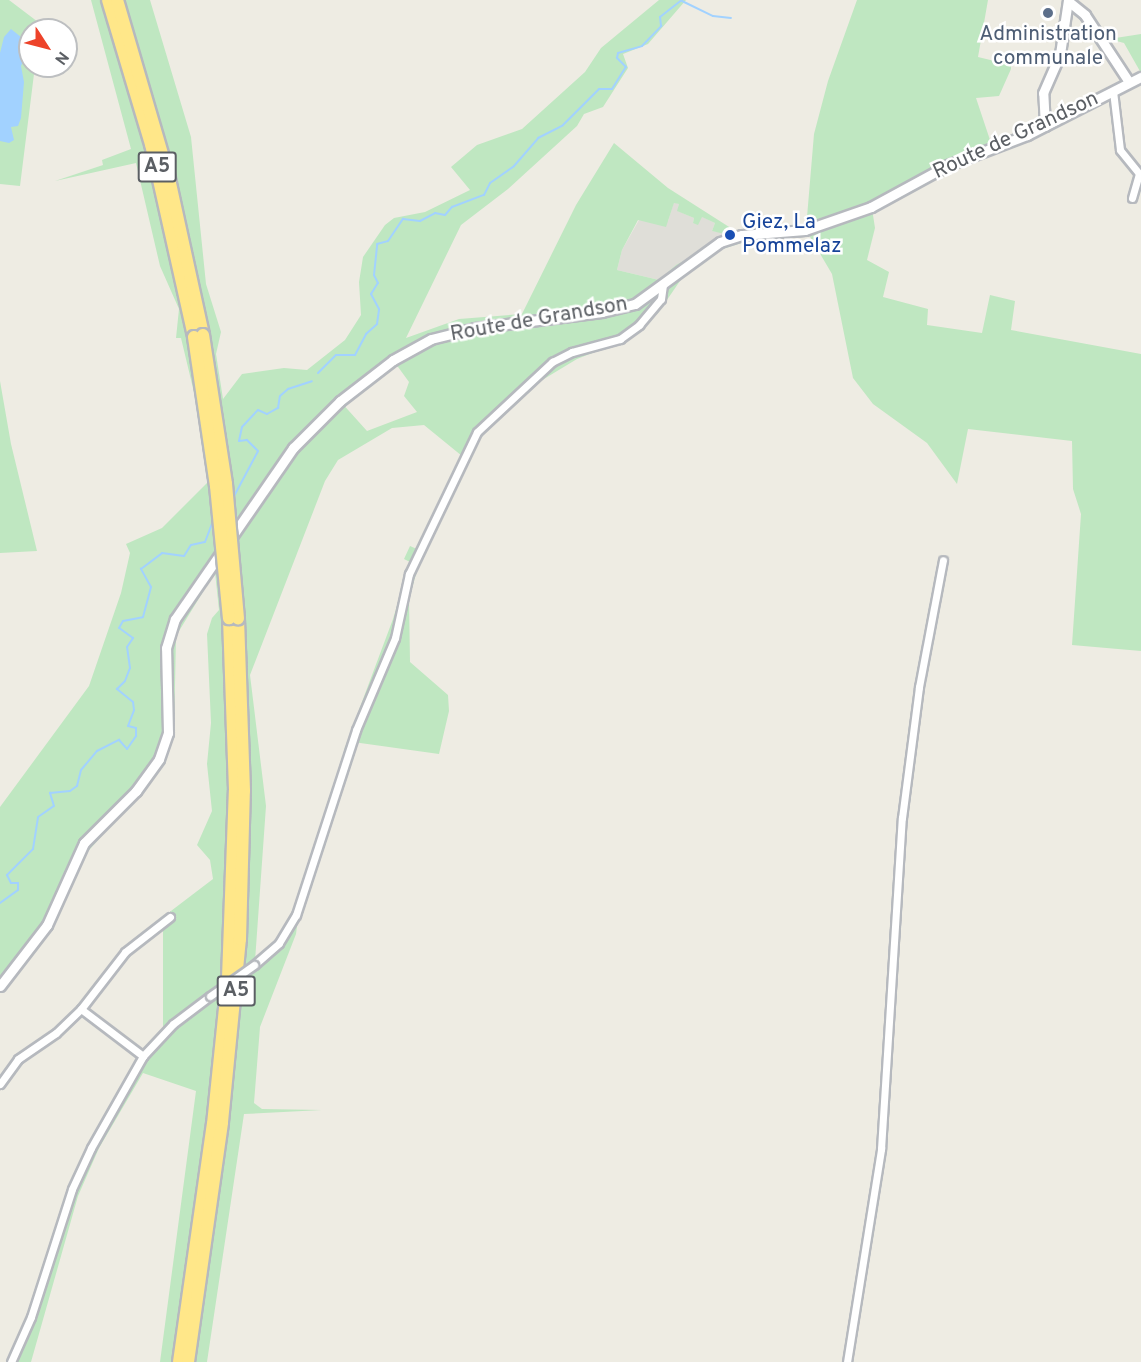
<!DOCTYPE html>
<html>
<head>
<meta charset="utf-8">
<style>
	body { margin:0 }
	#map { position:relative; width:1141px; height:1362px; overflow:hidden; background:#eeece3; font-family:Overpass,sans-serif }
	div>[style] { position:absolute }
	.industrial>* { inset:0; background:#dfded8 }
	.green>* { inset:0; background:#bfe7c1 }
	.water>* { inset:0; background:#a2d2ff }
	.stream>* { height:2px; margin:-1px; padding:0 1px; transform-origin:1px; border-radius:1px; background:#a2d2ff }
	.roads { filter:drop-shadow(2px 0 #b6b9be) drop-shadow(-2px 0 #b6b9be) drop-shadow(0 2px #b6b9be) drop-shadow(0 -2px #b6b9be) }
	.street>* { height:7px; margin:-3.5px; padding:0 3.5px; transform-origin:3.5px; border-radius:3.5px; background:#fff }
	.secondary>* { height:9px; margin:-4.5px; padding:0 4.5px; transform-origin:4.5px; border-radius:4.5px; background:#fff }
	.highway>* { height:12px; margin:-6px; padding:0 6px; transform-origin:6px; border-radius:6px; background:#ffe789 }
	.bridges { filter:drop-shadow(2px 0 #b6b9be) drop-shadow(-2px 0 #b6b9be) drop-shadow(0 2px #b6b9be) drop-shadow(0 -2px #b6b9be) }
	.street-bridge>* { height:7px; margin:-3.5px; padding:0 3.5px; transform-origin:3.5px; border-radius:3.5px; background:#fff }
	.highway-bridge>* { height:12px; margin:-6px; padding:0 6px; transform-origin:6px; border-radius:6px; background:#ffe789 }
	.dots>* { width:16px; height:16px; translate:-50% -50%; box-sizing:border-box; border:3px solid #fff; border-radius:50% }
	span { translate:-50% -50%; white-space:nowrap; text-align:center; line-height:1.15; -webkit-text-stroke:5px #fff; paint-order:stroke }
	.shield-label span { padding:2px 4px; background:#fff; border:2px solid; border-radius:4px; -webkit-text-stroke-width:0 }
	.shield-label { font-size:20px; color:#5b5f64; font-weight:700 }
	.service-label { font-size:21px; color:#4e5e75 }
	.street-label { font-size:21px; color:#5b5f64 }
	.transit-label { font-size:21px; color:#164399 }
	.left { translate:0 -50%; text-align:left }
	.north { position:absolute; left:18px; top:18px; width:60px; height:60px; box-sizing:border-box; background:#fff; border:2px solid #bdbfc1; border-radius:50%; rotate:126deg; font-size:16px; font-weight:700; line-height:24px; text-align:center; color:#5b5f64 }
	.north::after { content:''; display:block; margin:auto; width:21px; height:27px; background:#ed432a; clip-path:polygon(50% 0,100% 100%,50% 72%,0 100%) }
</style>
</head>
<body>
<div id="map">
	<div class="industrial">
		<div style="clip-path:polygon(674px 202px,679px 204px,678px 211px,694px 218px,693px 223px,701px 216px,715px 223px,712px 231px,742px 235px,690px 263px,676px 265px,659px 280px,617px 270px,622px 250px,639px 220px,668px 221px)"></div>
	</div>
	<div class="green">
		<div style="clip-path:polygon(0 0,9px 0,38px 22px,38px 30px,30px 30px,30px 66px,35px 66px,20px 186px,0 184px)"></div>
		<div style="clip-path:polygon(evenodd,91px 0,150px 0,191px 137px,206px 284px,221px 332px,216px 354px,223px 399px,242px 374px,284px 368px,307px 370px,345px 340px,361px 315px,359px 282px,363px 257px,385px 225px,394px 218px,425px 212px,470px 190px,451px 167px,477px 145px,522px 129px,585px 72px,601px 48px,659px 0,686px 0,648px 44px,623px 54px,628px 68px,603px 107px,584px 114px,577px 126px,508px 189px,461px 225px,406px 338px,459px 319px,522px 314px,576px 205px,614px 143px,668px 188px,737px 232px,729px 235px,712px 231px,715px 223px,702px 217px,698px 225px,693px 223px,694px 218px,677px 211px,679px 204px,674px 203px,666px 227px,638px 220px,622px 250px,617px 270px,659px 280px,676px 265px,720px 242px,815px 227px,807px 217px,814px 134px,828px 81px,857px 0,988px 0,978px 57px,1011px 65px,1011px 69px,999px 96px,976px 98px,991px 143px,926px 171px,871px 202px,875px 228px,867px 260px,889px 272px,883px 297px,928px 309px,927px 325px,982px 333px,990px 295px,1015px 301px,1011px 330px,1141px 354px,1141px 651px,1072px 645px,1081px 514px,1073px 489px,1072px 441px,968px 429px,957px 484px,927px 443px,873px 404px,853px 378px,832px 274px,809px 235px,751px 240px,713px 252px,682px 278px,658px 313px,633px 337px,577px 359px,534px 385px,492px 418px,482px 432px,422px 553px,409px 599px,410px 662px,448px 695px,449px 711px,439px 754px,353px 742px,348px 753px,344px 750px,393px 619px,410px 562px,404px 559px,410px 546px,419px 550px,462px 456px,424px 425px,392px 428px,338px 460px,325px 481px,250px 675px,266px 806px,255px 961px,267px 955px,300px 904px,296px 934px,260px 1027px,254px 1103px,262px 1109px,322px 1110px,244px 1114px,207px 1362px,160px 1362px,196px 1091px,143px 1073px,99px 1148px,78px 1196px,31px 1362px,11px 1362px,72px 1189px,143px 1056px,163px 1034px,163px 924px,167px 914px,213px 879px,210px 860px,197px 845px,212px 811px,207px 764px,211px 723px,207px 634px,212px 618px,219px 610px,215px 572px,176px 636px,174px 735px,160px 770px,83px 857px,47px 935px,0 992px,0 807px,89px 686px,121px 593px,130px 553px,126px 544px,162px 528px,208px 482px,197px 405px,181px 338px,176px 338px,179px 309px,160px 266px,136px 163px,55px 181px,103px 165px,102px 160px,131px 149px,91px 0,393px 360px,409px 382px,404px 396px,417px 412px,367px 431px,340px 401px,393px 360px)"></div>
		<div style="clip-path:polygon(1141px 34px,1141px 73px,1124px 43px,1109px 39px)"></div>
		<div style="clip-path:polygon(0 381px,11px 444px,37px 551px,0 553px)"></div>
	</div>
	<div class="water">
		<div style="clip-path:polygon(11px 29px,21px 37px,26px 55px,21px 66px,24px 82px,21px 118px,18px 126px,11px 127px,14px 140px,9px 143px,0 141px,0 53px,4px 37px)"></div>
	</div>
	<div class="stream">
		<div style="left:682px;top:1px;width:34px;rotate:26deg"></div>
		<div style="left:713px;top:16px;width:18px;rotate:6deg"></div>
		<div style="left:318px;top:373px;width:25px;rotate:-45deg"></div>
		<div style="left:336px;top:355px;width:19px"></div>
		<div style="left:355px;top:355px;width:24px;rotate:-62deg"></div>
		<div style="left:366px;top:334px;width:15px;rotate:-42deg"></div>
		<div style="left:377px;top:324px;width:15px;rotate:-82deg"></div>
		<div style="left:379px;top:309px;width:17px;rotate:-118deg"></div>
		<div style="left:371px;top:294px;width:13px;rotate:-58deg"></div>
		<div style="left:378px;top:283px;width:9px;rotate:-117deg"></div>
		<div style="left:374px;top:275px;width:31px;rotate:-84deg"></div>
		<div style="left:377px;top:244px;width:11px;rotate:-15deg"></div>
		<div style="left:388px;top:241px;width:27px;rotate:-56deg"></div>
		<div style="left:403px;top:219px;width:17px;rotate:7deg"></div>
		<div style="left:420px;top:221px;width:17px;rotate:-28deg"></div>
		<div style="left:435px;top:213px;width:10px;rotate:11deg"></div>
		<div style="left:445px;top:215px;width:11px;rotate:-49deg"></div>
		<div style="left:452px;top:207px;width:34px;rotate:-21deg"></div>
		<div style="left:484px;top:195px;width:13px;rotate:-63deg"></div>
		<div style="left:490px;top:183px;width:29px;rotate:-35deg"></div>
		<div style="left:514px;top:166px;width:37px;rotate:-49deg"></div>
		<div style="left:538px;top:138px;width:28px;rotate:-27deg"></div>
		<div style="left:563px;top:125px;width:51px;rotate:-45deg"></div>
		<div style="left:599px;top:89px;width:13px"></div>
		<div style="left:612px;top:89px;width:26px;rotate:-58deg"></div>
		<div style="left:626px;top:67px;width:13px;rotate:-135deg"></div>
		<div style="left:617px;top:58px;width:5px;rotate:-79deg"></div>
		<div style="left:618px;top:53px;width:25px;rotate:-16deg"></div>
		<div style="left:642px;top:46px;width:28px;rotate:-46deg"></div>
		<div style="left:661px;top:26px;width:9px;rotate:-96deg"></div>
		<div style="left:660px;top:17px;width:28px;rotate:-38deg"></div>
		<div style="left:232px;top:500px;width:55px;rotate:-62deg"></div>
		<div style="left:258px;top:451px;width:16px;rotate:-135deg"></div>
		<div style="left:247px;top:440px;width:8px;rotate:173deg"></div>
		<div style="left:239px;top:441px;width:14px;rotate:-78deg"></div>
		<div style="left:242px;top:427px;width:23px;rotate:-47deg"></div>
		<div style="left:258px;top:410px;width:10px;rotate:24deg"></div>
		<div style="left:267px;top:414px;width:13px;rotate:-29deg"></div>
		<div style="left:278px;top:408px;width:12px;rotate:-81deg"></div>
		<div style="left:280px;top:396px;width:11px;rotate:-41deg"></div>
		<div style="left:288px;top:389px;width:25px;rotate:-18deg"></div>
		<div style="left:0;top:903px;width:22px;rotate:-36deg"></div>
		<div style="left:18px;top:890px;width:7px;rotate:-90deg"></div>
		<div style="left:18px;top:883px;width:7px;rotate:180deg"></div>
		<div style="left:11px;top:883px;width:9px;rotate:-117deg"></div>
		<div style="left:7px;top:875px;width:37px;rotate:-45deg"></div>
		<div style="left:33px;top:849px;width:32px;rotate:-81deg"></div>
		<div style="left:38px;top:817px;width:19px;rotate:-35deg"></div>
		<div style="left:54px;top:806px;width:14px;rotate:-107deg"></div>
		<div style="left:50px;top:793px;width:20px;rotate:-6deg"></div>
		<div style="left:70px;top:791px;width:9px;rotate:-36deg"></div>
		<div style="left:77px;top:786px;width:16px;rotate:-76deg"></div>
		<div style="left:81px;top:770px;width:25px;rotate:-50deg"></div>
		<div style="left:97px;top:751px;width:25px;rotate:-27deg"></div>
		<div style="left:119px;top:740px;width:12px;rotate:48deg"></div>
		<div style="left:127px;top:749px;width:16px;rotate:-55deg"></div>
		<div style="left:136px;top:736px;width:8px;rotate:-90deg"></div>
		<div style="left:136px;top:728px;width:8px;rotate:-166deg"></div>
		<div style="left:128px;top:726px;width:17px;rotate:-69deg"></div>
		<div style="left:134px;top:710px;width:8px;rotate:-97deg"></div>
		<div style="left:133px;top:702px;width:21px;rotate:-141deg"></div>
		<div style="left:117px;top:689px;width:11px;rotate:-45deg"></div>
		<div style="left:125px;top:681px;width:14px;rotate:-69deg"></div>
		<div style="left:130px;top:668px;width:21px;rotate:-98deg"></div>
		<div style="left:127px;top:647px;width:11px;rotate:-56deg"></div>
		<div style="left:133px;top:638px;width:17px;rotate:-144deg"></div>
		<div style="left:119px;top:628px;width:8px;rotate:-60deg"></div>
		<div style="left:123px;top:621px;width:20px;rotate:-11deg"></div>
		<div style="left:143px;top:617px;width:31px;rotate:-75deg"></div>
		<div style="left:151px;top:587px;width:21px;rotate:-119deg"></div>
		<div style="left:141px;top:569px;width:26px;rotate:-37deg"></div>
		<div style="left:162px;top:553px;width:22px;rotate:8deg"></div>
		<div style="left:184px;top:556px;width:13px;rotate:-58deg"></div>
		<div style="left:191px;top:545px;width:14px;rotate:-12deg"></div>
		<div style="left:205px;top:542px;width:25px;rotate:-69deg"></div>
	</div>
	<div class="roads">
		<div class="street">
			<div style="left:1113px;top:91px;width:59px;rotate:83.2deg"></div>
			<div style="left:1120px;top:150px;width:33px;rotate:51deg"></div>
			<div style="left:1132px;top:198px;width:25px;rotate:-74deg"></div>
			<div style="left:254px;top:965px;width:33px;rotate:-41deg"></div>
			<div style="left:279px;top:943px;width:33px;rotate:-59deg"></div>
			<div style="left:296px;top:915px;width:194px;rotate:-72deg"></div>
			<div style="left:356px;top:730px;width:100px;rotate:-67deg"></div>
			<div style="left:395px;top:638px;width:66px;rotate:-77.7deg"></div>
			<div style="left:409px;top:574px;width:157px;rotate:-64.4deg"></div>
			<div style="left:477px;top:432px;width:103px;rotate:-43deg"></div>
			<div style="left:552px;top:362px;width:22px;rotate:-27deg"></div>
			<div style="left:572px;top:352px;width:50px;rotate:-15.2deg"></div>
			<div style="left:620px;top:339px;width:24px;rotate:-36deg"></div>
			<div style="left:639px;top:325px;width:34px;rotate:-50deg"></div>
			<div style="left:661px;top:299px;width:14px;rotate:-82deg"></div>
			<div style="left:81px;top:1009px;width:72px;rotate:-52.3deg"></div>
			<div style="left:125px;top:952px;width:57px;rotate:-37.9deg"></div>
			<div style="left:0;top:1084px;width:31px;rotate:-54deg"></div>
			<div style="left:18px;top:1059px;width:46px;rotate:-34.4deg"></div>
			<div style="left:56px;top:1033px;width:35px;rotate:-44deg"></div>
			<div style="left:81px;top:1009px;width:78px;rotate:37.2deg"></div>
			<div style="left:11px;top:1362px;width:49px;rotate:-66deg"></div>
			<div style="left:31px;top:1317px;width:134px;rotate:-72.2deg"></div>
			<div style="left:72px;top:1189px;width:45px;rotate:-65.1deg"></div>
			<div style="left:91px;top:1148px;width:106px;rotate:-60.5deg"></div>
			<div style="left:143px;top:1056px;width:44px;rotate:-46.8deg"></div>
			<div style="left:173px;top:1024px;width:46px;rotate:-37.1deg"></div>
			<div style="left:847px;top:1362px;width:216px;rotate:-80.9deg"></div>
			<div style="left:881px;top:1149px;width:332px;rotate:-86.4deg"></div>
			<div style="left:902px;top:818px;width:132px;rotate:-82.6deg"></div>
			<div style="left:919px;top:687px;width:129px;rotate:-79.3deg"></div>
		</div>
		<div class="secondary">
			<div style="left:1068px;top:1px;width:22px;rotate:39deg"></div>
			<div style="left:1085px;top:15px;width:80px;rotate:56.7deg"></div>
			<div style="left:1045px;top:126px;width:33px;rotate:-93deg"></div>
			<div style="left:1043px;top:93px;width:43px;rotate:-66.4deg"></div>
			<div style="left:1060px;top:54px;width:55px;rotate:-81.6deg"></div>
			<div style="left:0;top:986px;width:77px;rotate:-52.4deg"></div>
			<div style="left:47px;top:925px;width:90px;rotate:-65.7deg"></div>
			<div style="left:84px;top:843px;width:74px;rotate:-45deg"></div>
			<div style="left:136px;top:791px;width:39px;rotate:-54deg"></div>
			<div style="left:159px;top:759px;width:28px;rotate:-71deg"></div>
			<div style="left:168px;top:733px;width:85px;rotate:-91.3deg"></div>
			<div style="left:166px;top:648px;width:30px;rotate:-73deg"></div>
			<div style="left:175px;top:619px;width:208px;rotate:-55.4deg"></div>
			<div style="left:293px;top:448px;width:66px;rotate:-45deg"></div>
			<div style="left:340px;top:401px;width:67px;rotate:-37.7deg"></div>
			<div style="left:393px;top:360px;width:43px;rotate:-28.9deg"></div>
			<div style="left:431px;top:339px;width:45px;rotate:-14deg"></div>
			<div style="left:475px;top:328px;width:128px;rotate:-7.2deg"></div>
			<div style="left:602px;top:312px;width:34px;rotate:-14deg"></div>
			<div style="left:635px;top:304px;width:105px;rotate:-36.1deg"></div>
			<div style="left:720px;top:242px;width:23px;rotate:-18deg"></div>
			<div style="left:742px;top:235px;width:63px;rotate:-4.5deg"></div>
			<div style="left:805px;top:230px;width:70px;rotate:-19.2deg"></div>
			<div style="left:871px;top:207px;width:88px;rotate:-28.6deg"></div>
			<div style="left:948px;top:165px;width:85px;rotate:-20.8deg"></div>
			<div style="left:1027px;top:135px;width:128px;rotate:-27deg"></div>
		</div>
		<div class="highway">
			<div style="left:108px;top:0;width:150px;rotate:73.4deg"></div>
			<div style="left:151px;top:144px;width:198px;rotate:77.4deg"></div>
			<div style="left:117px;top:0;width:181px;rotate:73.7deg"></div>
			<div style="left:168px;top:174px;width:165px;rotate:77.7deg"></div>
			<div style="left:179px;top:1362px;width:240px;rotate:-81.9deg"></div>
			<div style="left:213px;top:1124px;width:147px;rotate:-84.1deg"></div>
			<div style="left:228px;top:978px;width:188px;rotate:-87.9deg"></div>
			<div style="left:235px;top:790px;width:172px;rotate:-92deg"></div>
			<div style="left:188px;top:1362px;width:242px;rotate:-81.9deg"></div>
			<div style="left:222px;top:1122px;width:184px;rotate:-84.4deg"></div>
			<div style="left:240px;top:939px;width:148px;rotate:-88.5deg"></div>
			<div style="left:244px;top:791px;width:173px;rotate:-92deg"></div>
		</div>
	</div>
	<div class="bridges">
		<div class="street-bridge">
			<div style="left:210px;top:996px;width:54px;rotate:-35.2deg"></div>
		</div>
		<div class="highway-bridge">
			<div style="left:203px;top:335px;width:151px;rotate:81.2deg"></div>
			<div style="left:226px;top:484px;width:135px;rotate:84.9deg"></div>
			<div style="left:194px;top:337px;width:151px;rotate:81.6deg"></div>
			<div style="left:216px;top:486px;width:133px;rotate:84.4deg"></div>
		</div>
	</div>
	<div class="dots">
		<div style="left:1048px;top:13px;background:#5c6f8a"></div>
		<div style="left:730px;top:235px;background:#1a4fb4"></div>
	</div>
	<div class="shield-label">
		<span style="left:157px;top:167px">A5</span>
		<span style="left:236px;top:991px">A5</span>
	</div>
	<div class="service-label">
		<span style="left:1048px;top:47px">Administration<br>communale</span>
	</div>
	<div class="street-label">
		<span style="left:1016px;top:136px;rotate:-25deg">Route de Grandson</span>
		<span style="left:539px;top:320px;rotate:-10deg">Route de Grandson</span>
	</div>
	<div class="transit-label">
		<span class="left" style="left:742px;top:235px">Giez, La<br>Pommelaz</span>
	</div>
	<div class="north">N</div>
</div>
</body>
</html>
